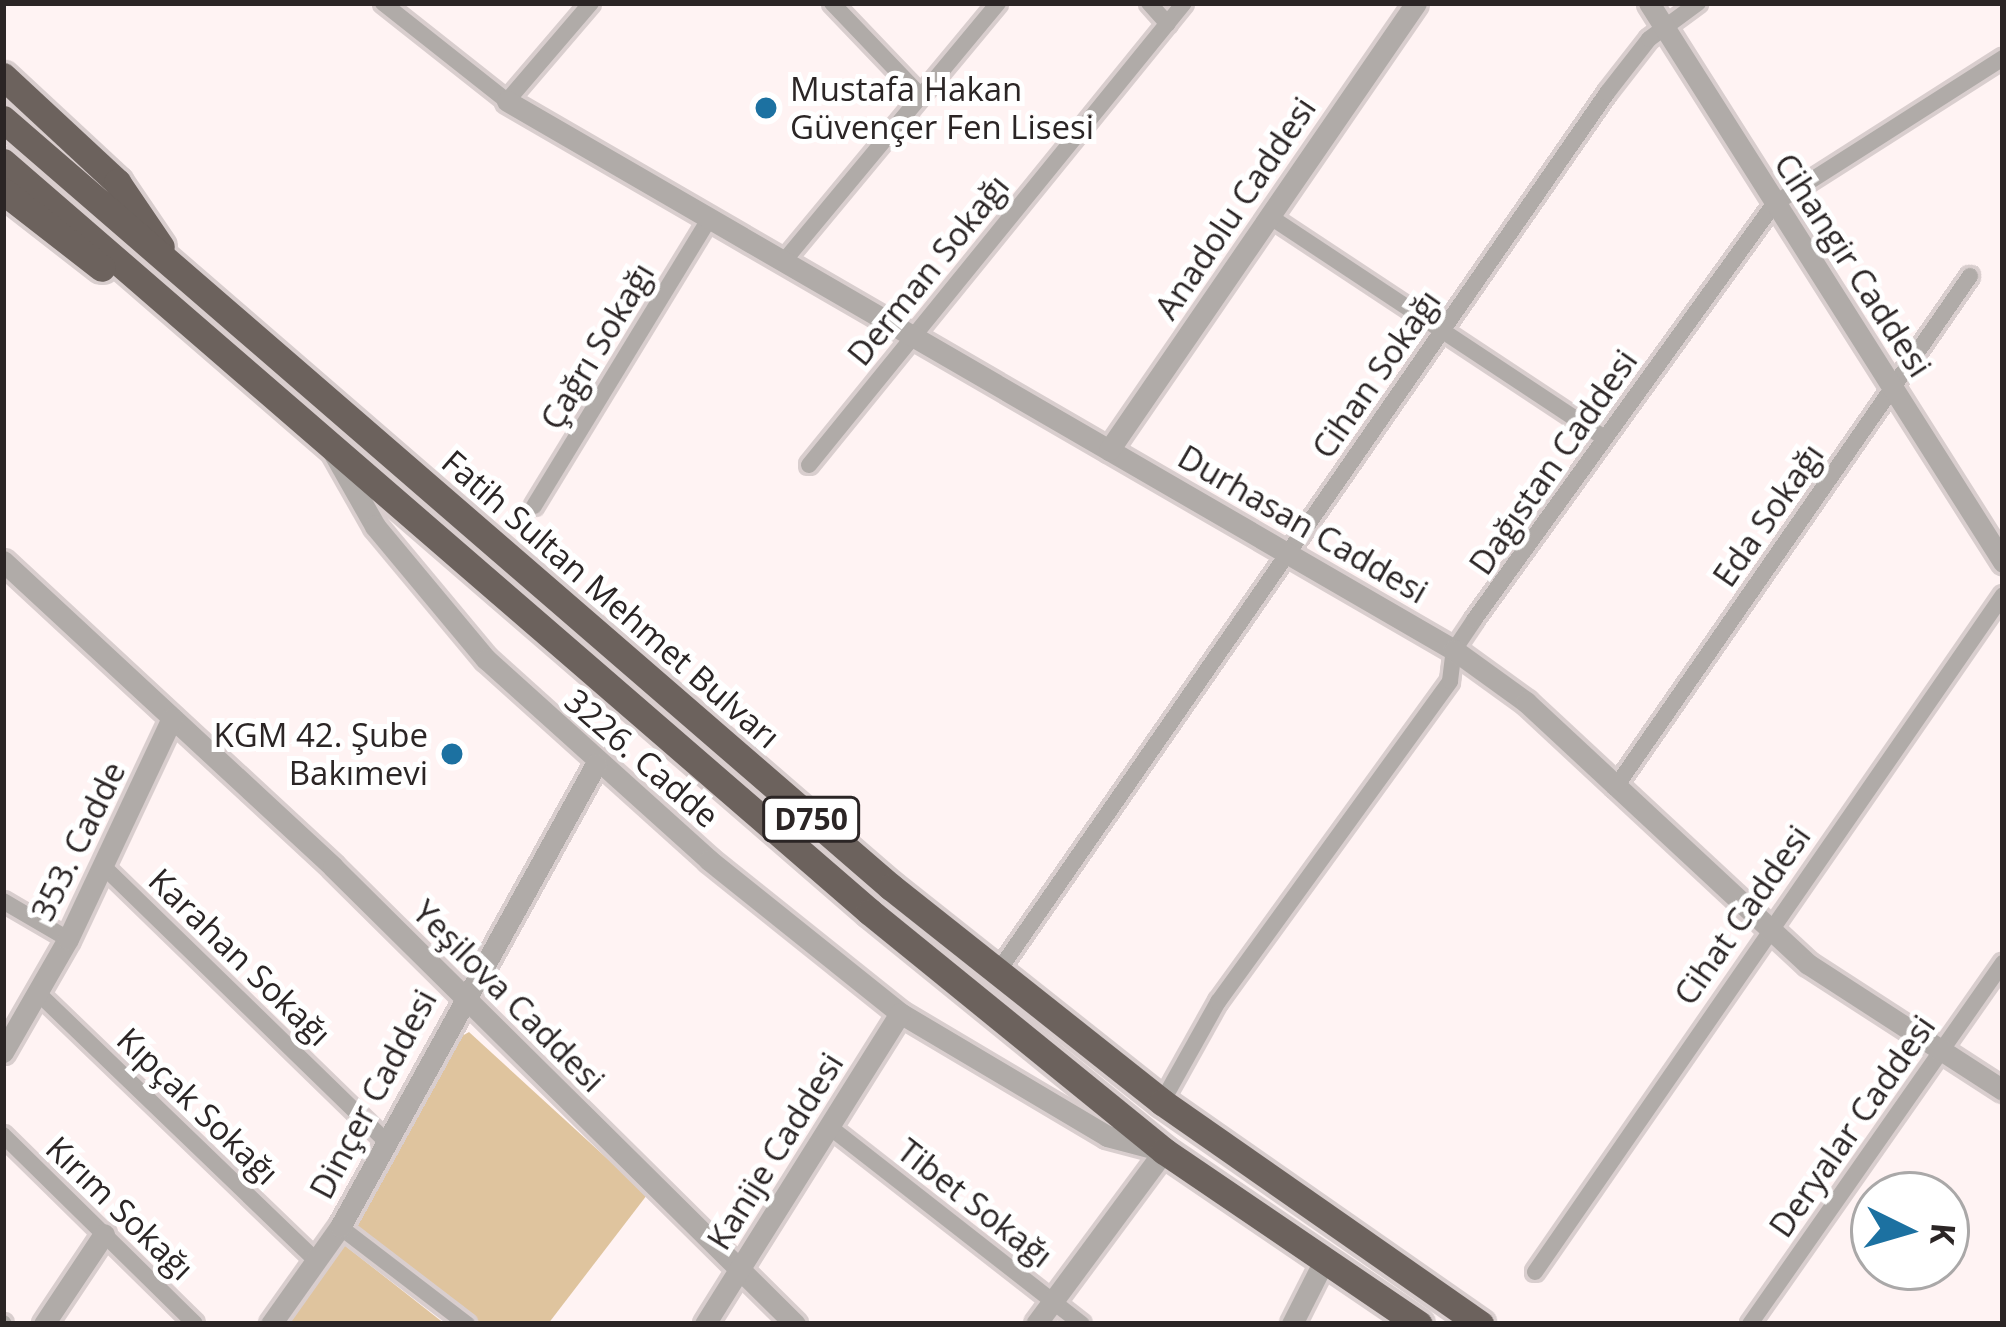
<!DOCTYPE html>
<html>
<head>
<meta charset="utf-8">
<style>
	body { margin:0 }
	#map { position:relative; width:2006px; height:1327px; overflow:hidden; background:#fff3f3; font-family:"Open Sans",sans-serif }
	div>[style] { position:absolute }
	.green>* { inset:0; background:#dfc49e }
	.roads { filter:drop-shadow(3px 0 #d9cece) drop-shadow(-3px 0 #d9cece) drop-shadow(0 3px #d9cece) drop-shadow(0 -3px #d9cece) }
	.minor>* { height:16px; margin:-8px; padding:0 8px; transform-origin:8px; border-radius:8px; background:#b0aba8 }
	.tertiary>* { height:21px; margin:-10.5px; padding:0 10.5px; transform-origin:10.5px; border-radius:10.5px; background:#b0aba8 }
	.trunk>* { height:27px; margin:-13.5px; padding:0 13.5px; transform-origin:13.5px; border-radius:13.5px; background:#6c625d }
	.dots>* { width:33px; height:33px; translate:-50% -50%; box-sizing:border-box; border:6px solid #fff; border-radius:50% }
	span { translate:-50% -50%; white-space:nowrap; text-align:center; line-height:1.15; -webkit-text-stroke:10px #fff; paint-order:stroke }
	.shield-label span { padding:3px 9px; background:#fff; border:3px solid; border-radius:9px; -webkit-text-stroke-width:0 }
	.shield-label { font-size:30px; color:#2b2525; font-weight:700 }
	.poi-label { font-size:33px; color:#2b2525 }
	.left { translate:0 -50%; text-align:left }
	.right { translate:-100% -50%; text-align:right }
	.street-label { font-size:33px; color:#2b2525 }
	.frame { position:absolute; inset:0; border:6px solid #2b2525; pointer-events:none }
	.north { position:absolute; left:1850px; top:1171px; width:120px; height:120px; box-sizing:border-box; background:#fff; border:3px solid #aaa8a8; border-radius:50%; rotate:95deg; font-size:33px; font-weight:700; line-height:48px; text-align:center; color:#2b2525 }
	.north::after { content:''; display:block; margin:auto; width:42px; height:54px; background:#1c71a1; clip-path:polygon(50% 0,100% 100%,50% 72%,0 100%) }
</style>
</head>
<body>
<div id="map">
	<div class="green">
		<div style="clip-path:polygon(469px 1032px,647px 1195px,548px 1324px,482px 1324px,351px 1224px,455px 1040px)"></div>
		<div style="clip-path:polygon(343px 1244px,445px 1324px,284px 1324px)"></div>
	</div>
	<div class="roads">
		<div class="minor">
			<div style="left:383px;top:3px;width:158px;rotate:38.3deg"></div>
			<div style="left:507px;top:101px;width:129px;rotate:-49.4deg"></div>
			<div style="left:832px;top:3px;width:129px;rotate:46.3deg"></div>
			<div style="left:1149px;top:3px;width:28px;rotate:48deg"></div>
			<div style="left:1269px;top:216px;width:402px;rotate:33.5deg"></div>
			<div style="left:784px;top:261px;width:335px;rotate:-50.3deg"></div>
			<div style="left:809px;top:465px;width:595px;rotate:-50.93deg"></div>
			<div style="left:534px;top:506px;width:338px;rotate:-58.6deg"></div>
			<div style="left:1615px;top:788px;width:623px;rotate:-55.26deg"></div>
			<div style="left:104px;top:867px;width:393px;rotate:44.2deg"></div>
			<div style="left:3px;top:901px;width:75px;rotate:30.3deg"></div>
			<div style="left:997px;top:973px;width:1071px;rotate:-55.27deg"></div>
			<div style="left:1607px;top:93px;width:68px;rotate:-52.1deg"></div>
			<div style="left:1649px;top:39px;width:61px;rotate:-36.3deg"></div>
			<div style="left:38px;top:993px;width:388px;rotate:43.9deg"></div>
			<div style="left:1162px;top:1102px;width:115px;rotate:-60.8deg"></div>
			<div style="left:1218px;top:1002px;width:396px;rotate:-54.1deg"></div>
			<div style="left:1450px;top:681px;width:31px;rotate:-83deg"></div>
			<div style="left:1454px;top:650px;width:36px;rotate:-56deg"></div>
			<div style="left:1474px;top:620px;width:513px;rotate:-54.2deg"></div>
			<div style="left:1774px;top:204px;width:272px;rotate:-32.5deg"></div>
			<div style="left:831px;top:1128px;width:318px;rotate:38deg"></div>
			<div style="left:3px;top:1135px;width:269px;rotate:44.5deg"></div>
			<div style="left:340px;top:1227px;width:160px;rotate:37.4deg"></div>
			<div style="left:1535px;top:1272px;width:823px;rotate:-55.34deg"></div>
			<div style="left:3px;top:1323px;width:1px;rotate:45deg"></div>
			<div style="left:1750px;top:1324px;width:441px;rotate:-55deg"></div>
		</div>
		<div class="tertiary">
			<div style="left:1649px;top:3px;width:662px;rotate:57.65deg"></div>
			<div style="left:507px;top:101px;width:1095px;rotate:30.1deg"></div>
			<div style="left:1454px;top:650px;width:89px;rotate:35.8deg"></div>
			<div style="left:1526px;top:702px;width:385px;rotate:42.9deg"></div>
			<div style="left:1808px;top:964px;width:232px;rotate:32.9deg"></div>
			<div style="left:1109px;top:450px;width:542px;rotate:-55.52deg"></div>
			<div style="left:333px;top:452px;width:85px;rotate:60.4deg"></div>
			<div style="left:375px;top:526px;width:173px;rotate:50.2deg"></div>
			<div style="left:486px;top:659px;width:300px;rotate:42deg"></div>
			<div style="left:709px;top:860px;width:245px;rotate:38.7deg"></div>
			<div style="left:900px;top:1013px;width:241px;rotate:30.7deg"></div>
			<div style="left:1107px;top:1136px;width:59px;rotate:14.7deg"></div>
			<div style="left:1164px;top:1151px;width:215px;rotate:126.5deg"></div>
			<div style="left:3px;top:561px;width:450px;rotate:42.8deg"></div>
			<div style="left:333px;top:867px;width:650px;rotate:44.69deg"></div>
			<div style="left:3px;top:1052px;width:130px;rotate:-60.1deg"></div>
			<div style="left:68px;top:939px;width:244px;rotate:-64.8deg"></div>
			<div style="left:44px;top:1324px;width:108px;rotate:-56.3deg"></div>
			<div style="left:271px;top:1324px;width:119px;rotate:-54.6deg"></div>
			<div style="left:340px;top:1227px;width:529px;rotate:-61.06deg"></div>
			<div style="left:705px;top:1324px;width:367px;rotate:-57.9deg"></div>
			<div style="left:1292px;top:1324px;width:71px;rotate:-63.1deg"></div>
		</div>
		<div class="trunk">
			<div style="left:3px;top:76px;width:156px;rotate:42.9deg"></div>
			<div style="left:117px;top:182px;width:78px;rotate:55.9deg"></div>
			<div style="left:3px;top:119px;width:1174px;rotate:40.86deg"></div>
			<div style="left:891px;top:887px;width:346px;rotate:38.4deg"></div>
			<div style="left:1162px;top:1102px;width:388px;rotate:34.9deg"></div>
			<div style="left:3px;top:162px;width:1146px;rotate:40.86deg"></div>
			<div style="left:870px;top:912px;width:379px;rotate:39.1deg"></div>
			<div style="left:1164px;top:1151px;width:308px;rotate:34.2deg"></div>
			<div style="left:3px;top:191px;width:125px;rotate:37.9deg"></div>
		</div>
	</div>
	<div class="dots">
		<div style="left:766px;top:108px;background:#1c71a1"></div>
		<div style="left:452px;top:754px;background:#1c71a1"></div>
	</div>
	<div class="shield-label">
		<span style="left:811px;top:819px">D750</span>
	</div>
	<div class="poi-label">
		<span class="left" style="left:790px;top:108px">Mustafa Hakan<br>Güvençer Fen Lisesi</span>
		<span class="right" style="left:428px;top:754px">KGM 42. Şube<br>Bakımevi</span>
	</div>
	<div class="street-label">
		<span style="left:1235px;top:208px;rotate:-56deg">Anadolu Caddesi</span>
		<span style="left:1853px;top:265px;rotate:57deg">Cihangir Caddesi</span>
		<span style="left:928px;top:270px;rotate:-51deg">Derman Sokağı</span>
		<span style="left:597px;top:346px;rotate:-59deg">Çağrı Sokağı</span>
		<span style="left:1376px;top:374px;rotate:-55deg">Cihan Sokağı</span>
		<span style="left:1553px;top:462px;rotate:-55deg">Dağıstan Caddesi</span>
		<span style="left:1768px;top:515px;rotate:-55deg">Eda Sokağı</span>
		<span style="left:1303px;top:524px;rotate:30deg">Durhasan Caddesi</span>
		<span style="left:611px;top:599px;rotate:41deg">Fatih Sultan Mehmet Bulvarı</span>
		<span style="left:642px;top:758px;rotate:41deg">3226. Cadde</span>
		<span style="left:78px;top:841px;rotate:-64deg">353. Cadde</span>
		<span style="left:1742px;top:915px;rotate:-55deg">Cihat Caddesi</span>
		<span style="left:240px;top:957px;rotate:44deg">Karahan Sokağı</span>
		<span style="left:509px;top:996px;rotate:45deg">Yeşilova Caddesi</span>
		<span style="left:373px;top:1094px;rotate:-62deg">Dinçer Caddesi</span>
		<span style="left:198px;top:1106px;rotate:44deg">Kıpçak Sokağı</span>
		<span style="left:1852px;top:1126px;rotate:-55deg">Deryalar Caddesi</span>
		<span style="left:775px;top:1151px;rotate:-58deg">Kanije Caddesi</span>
		<span style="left:975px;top:1203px;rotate:38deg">Tibet Sokağı</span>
		<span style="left:120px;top:1208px;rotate:44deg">Kırım Sokağı</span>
	</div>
	<div class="frame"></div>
	<div class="north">K</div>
</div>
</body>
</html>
